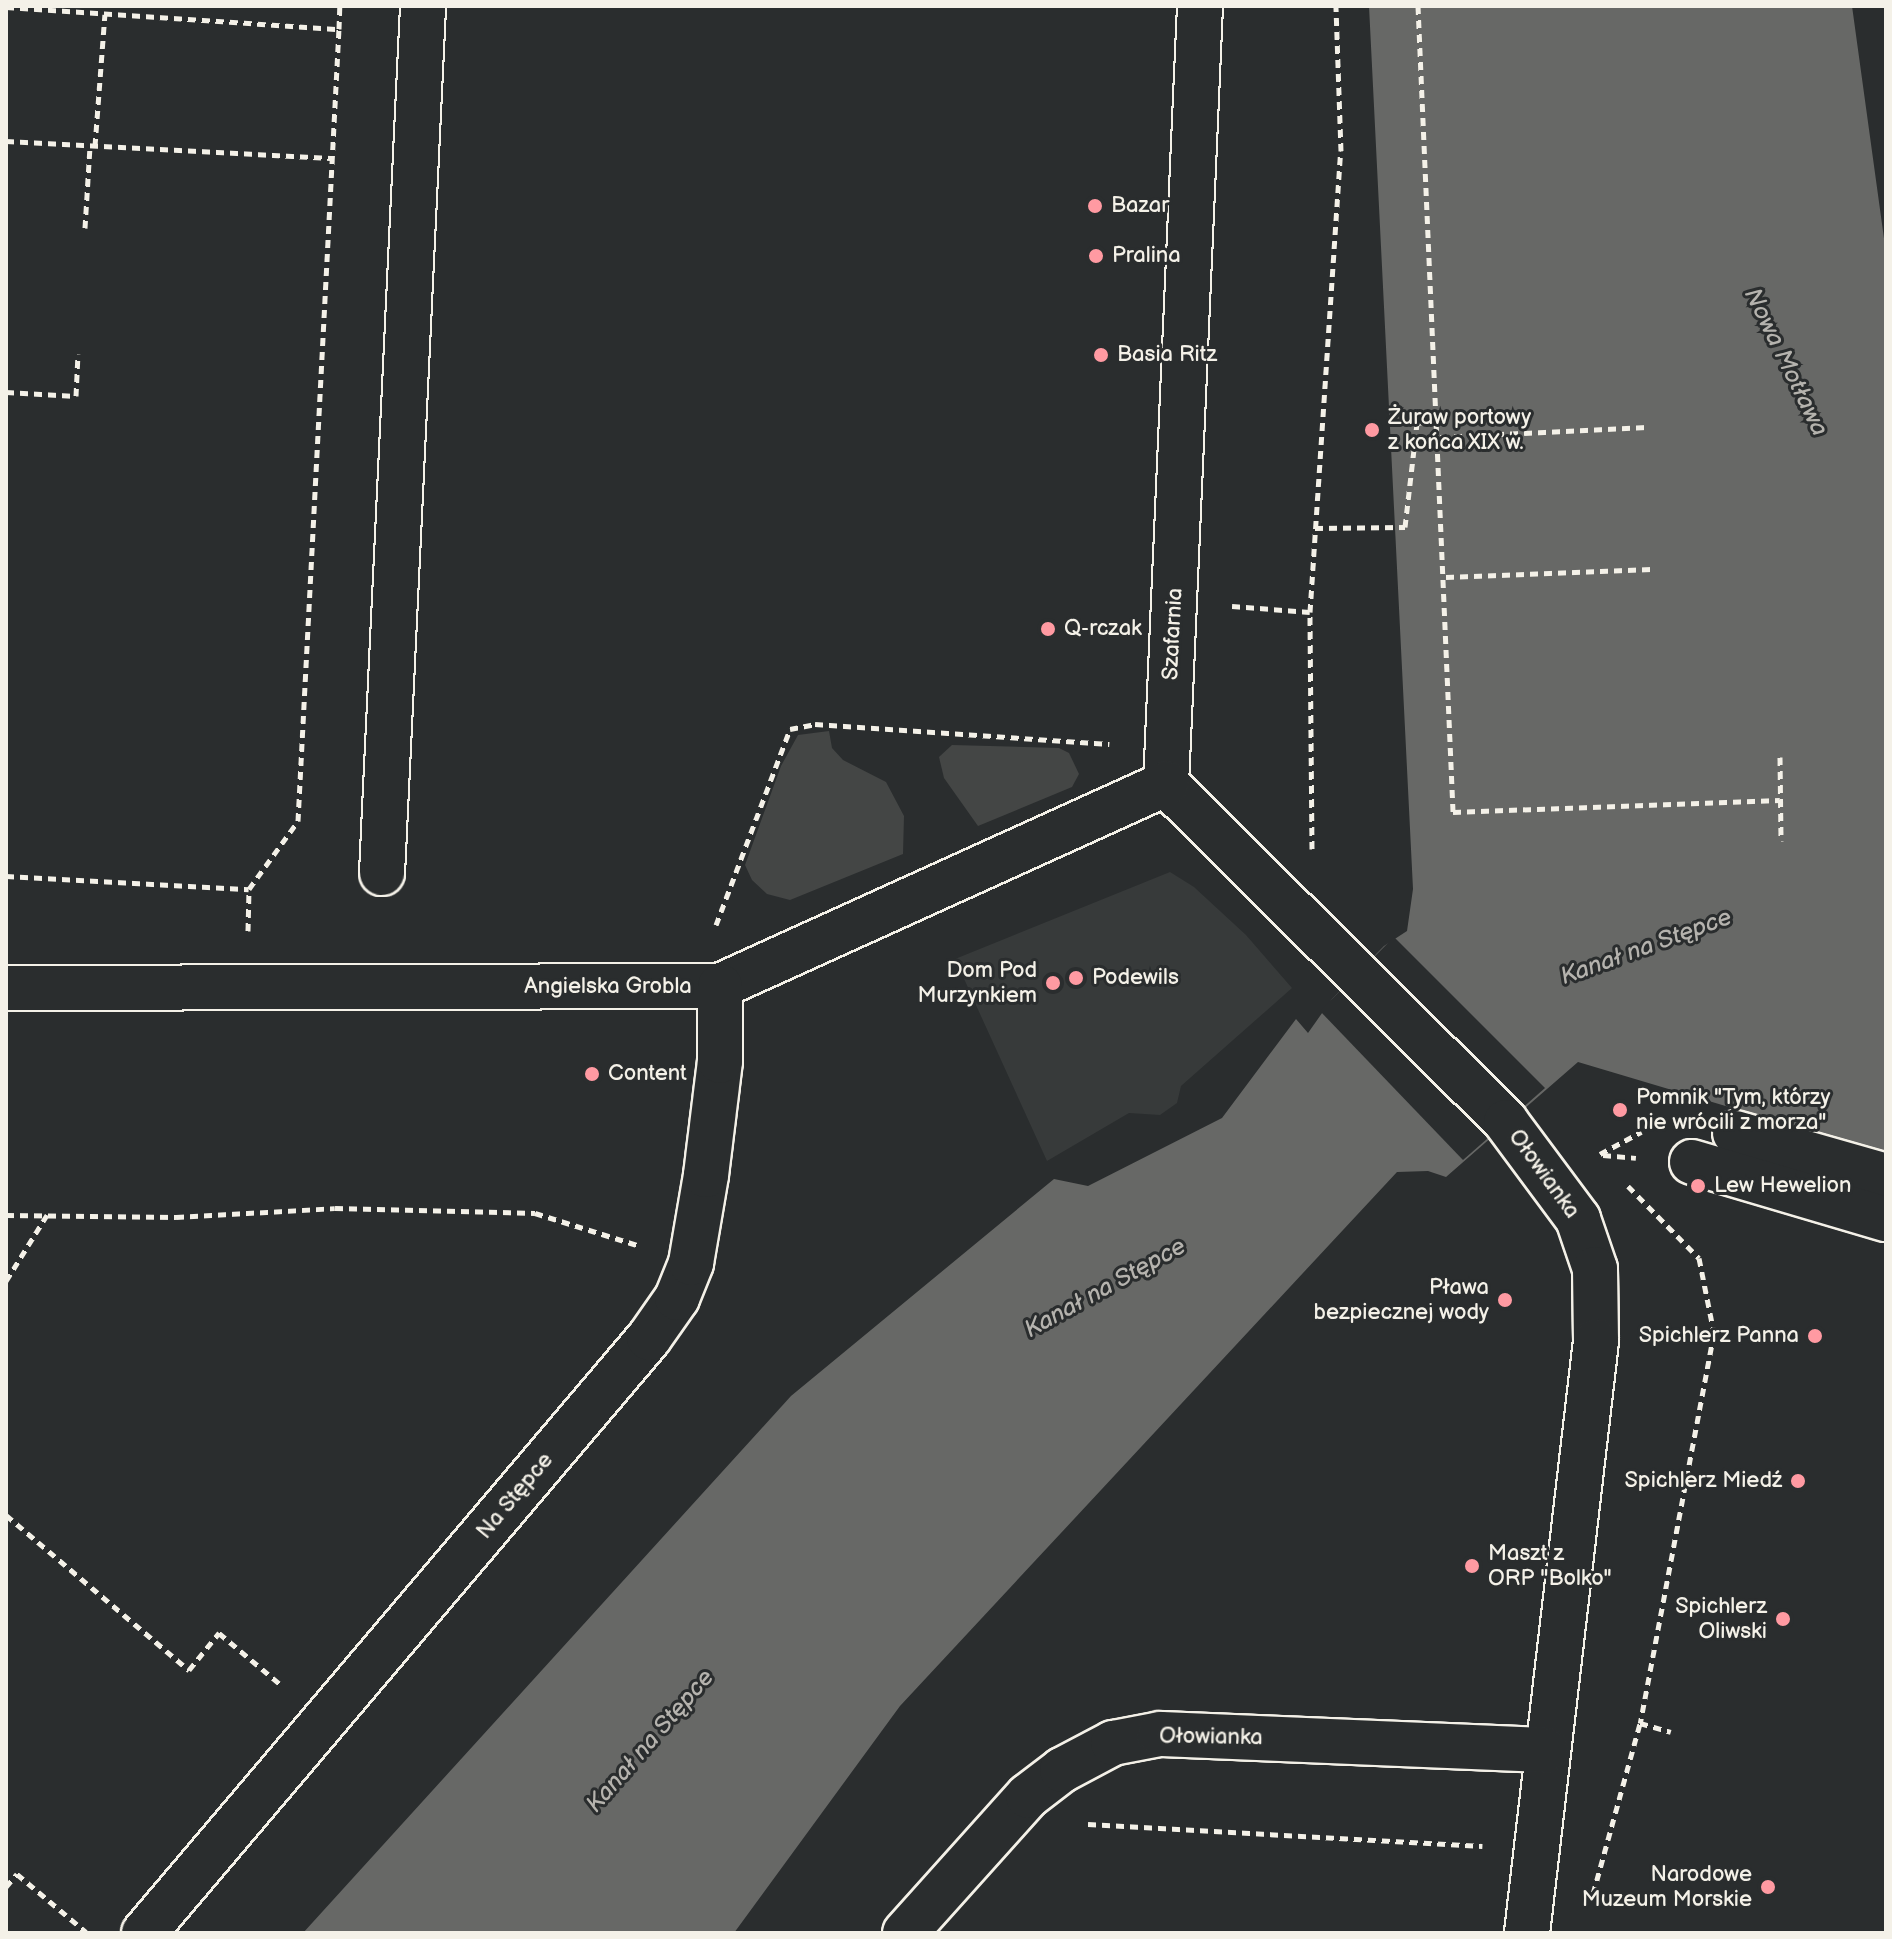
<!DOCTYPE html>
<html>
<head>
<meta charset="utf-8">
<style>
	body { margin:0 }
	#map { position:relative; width:1892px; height:1939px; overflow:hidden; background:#2a2d2e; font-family:"Balsamiq Sans",sans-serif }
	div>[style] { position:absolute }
	.built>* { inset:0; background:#373a3a }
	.green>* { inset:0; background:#444645 }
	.water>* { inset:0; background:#676866 }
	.pier>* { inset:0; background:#2a2d2e }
	.path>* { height:5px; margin-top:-2.5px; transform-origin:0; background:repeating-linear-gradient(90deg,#f4f1e8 0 8px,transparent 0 14px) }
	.roads { filter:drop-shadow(2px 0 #f4f1e8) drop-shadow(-2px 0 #f4f1e8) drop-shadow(0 2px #f4f1e8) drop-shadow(0 -2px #f4f1e8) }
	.minor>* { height:44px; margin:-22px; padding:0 22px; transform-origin:22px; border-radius:22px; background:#2a2d2e }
	.dots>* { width:22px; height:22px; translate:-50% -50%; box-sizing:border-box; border:4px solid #2a2d2e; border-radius:50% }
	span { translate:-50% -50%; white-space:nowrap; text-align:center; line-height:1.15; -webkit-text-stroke:6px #2a2d2e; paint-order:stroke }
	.poi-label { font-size:22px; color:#f4f1e8 }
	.left { translate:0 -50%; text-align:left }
	.right { translate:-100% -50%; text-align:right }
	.street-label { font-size:22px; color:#f4f1e8 }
	.water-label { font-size:24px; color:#b5b3ae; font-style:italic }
	.frame { position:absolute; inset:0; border:8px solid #f4f1e8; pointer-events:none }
</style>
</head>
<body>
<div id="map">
	<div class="built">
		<div style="clip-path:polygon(1170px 872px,1194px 887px,1246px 935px,1292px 988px,1181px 1086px,1177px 1103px,1160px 1115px,1129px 1113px,1047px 1161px,955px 959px)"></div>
	</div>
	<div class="green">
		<div style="clip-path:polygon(829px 731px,832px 748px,843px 760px,886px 782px,904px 816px,903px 854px,790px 900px,767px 894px,752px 880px,745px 865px,781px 766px,798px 735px)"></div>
		<div style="clip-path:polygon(952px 745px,1059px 748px,1069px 753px,1079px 774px,1072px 787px,978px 826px,944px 778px,939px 757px)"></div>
	</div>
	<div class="water">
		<div style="clip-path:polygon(1369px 6px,1852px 6px,1886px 253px,1886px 1154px,1578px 1062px,1446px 1177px,1428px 1171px,1397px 1172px,900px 1706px,734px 1933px,303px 1933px,791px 1396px,1054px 1179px,1088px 1186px,1222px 1118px,1296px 1019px,1308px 1033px,1332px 999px,1384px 946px,1407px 931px,1413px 889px)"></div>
	</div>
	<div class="pier">
		<div style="clip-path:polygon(1394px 937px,1545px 1088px,1463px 1160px,1320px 1011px)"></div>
	</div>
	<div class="path">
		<div style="left:1418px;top:6px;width:807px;rotate:87.51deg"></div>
		<div style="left:1453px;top:812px;width:327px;rotate:-2.1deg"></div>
		<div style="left:6px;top:7px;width:334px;rotate:3.8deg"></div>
		<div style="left:339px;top:29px;width:23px;rotate:-88deg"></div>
		<div style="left:6px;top:141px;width:325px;rotate:3deg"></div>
		<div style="left:95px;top:146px;width:132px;rotate:-85.7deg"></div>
		<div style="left:85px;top:228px;width:82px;rotate:-86.5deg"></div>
		<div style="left:6px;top:392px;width:70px;rotate:3.3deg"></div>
		<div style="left:76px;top:396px;width:42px;rotate:-87.3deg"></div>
		<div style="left:1440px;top:437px;width:207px;rotate:-2.8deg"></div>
		<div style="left:1315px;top:528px;width:90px;rotate:-0.6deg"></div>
		<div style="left:1405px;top:527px;width:105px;rotate:-83.4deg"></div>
		<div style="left:1417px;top:423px;width:22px;rotate:-8deg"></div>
		<div style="left:1446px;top:577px;width:206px;rotate:-2.2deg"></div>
		<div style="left:1232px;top:606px;width:78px;rotate:4.4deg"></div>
		<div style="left:1780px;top:757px;width:84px;rotate:89.3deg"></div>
		<div style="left:1312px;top:849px;width:237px;rotate:-90.5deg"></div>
		<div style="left:1310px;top:612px;width:462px;rotate:-86.2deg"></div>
		<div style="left:1341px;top:151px;width:145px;rotate:-92deg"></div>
		<div style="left:6px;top:876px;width:243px;rotate:3.1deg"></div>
		<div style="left:716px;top:925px;width:210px;rotate:-69.3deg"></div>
		<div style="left:790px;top:729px;width:25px;rotate:-11deg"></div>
		<div style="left:815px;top:724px;width:295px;rotate:3.9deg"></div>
		<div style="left:248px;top:931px;width:42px;rotate:-88.6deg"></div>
		<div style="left:249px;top:889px;width:84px;rotate:-54.2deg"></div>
		<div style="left:298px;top:821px;width:793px;rotate:-87.04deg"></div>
		<div style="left:1600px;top:1154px;width:47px;rotate:-28.2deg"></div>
		<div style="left:1603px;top:1155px;width:33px;rotate:5deg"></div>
		<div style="left:1628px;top:1186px;width:101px;rotate:45.4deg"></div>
		<div style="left:1699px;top:1258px;width:76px;rotate:78.7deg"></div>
		<div style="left:1714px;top:1333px;width:397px;rotate:100.7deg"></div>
		<div style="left:6px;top:1215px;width:170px;rotate:0.7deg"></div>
		<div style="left:176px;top:1217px;width:159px;rotate:-3.2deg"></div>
		<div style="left:335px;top:1208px;width:200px;rotate:1.4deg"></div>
		<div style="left:535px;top:1213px;width:107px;rotate:17.4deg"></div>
		<div style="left:6px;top:1281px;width:78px;rotate:-58.2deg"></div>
		<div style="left:6px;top:1515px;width:240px;rotate:40.3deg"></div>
		<div style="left:189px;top:1670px;width:48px;rotate:-51deg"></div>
		<div style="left:219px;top:1633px;width:80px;rotate:39.9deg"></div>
		<div style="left:1088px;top:1824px;width:395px;rotate:3.2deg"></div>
		<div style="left:6px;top:1887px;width:17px;rotate:-50deg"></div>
		<div style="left:17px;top:1874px;width:90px;rotate:40deg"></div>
		<div style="left:1593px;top:1894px;width:177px;rotate:-74.6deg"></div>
		<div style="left:1640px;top:1723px;width:32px;rotate:16deg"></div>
	</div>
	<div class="roads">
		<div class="minor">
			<div style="left:1200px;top:6px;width:779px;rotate:92.5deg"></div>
			<div style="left:1166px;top:784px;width:479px;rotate:44.8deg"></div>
			<div style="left:1506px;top:1122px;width:121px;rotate:53.4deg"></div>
			<div style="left:1578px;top:1219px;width:53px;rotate:71.2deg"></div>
			<div style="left:1595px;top:1269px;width:72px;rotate:89.2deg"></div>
			<div style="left:1596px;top:1341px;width:596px;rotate:96.65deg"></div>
			<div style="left:382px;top:873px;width:868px;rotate:-87.29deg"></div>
			<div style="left:6px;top:988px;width:714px;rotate:-0.16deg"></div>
			<div style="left:720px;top:986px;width:490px;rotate:-24.4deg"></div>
			<div style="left:1735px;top:1133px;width:157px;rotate:15.9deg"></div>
			<div style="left:1692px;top:1162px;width:202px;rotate:16.4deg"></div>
			<div style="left:144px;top:1933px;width:780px;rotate:-49.68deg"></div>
			<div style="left:649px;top:1338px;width:49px;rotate:-55deg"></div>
			<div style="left:677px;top:1298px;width:38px;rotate:-68deg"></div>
			<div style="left:691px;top:1263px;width:89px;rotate:-80.3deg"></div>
			<div style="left:706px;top:1175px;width:115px;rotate:-83deg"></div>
			<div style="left:720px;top:1061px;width:75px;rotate:-90deg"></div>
			<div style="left:905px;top:1933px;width:184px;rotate:-48.1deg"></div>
			<div style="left:1028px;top:1796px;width:43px;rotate:-37.4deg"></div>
			<div style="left:1062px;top:1770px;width:58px;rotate:-27.9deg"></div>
			<div style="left:1113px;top:1743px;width:48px;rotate:-10.8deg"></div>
			<div style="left:1160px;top:1734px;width:386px;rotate:2.4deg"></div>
		</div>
	</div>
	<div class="dots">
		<div style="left:1095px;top:206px;background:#ff9aa2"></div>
		<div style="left:1096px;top:256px;background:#ff9aa2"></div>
		<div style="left:1101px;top:355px;background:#ff9aa2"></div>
		<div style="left:1372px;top:430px;background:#ff9aa2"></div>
		<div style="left:1048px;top:629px;background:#ff9aa2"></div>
		<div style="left:1076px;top:978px;background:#ff9aa2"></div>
		<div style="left:1053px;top:983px;background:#ff9aa2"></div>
		<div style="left:592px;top:1074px;background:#ff9aa2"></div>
		<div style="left:1620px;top:1110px;background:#ff9aa2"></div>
		<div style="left:1698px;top:1186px;background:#ff9aa2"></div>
		<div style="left:1505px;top:1300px;background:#ff9aa2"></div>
		<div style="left:1815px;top:1336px;background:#ff9aa2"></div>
		<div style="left:1798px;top:1481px;background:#ff9aa2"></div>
		<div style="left:1472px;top:1566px;background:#ff9aa2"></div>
		<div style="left:1783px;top:1619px;background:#ff9aa2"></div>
		<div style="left:1768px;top:1887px;background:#ff9aa2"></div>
	</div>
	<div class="poi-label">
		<span class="left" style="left:1111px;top:206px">Bazar</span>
		<span class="left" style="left:1112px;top:256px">Pralina</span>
		<span class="left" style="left:1117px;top:355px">Basia Ritz</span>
		<span class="left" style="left:1388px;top:430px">Żuraw portowy<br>z końca XIX w.</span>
		<span class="left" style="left:1064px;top:629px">Q-rczak</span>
		<span class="right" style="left:1037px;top:983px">Dom Pod<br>Murzynkiem</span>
		<span class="left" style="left:1092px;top:978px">Podewils</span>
		<span class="left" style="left:608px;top:1074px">Content</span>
		<span class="left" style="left:1636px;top:1110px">Pomnik "Tym, którzy<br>nie wrócili z morza"</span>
		<span class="left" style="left:1714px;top:1186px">Lew Hewelion</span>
		<span class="right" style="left:1489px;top:1300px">Pława<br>bezpiecznej wody</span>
		<span class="right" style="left:1799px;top:1336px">Spichlerz Panna</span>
		<span class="right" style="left:1782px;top:1481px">Spichlerz Miedź</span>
		<span class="left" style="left:1488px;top:1566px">Maszt z<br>ORP "Bolko"</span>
		<span class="right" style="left:1767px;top:1619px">Spichlerz<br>Oliwski</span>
		<span class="right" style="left:1752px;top:1887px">Narodowe<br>Muzeum Morskie</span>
	</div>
	<div class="street-label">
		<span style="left:1173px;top:634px;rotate:-87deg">Szafarnia</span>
		<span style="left:608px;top:987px">Angielska Grobla</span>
		<span style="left:1544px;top:1174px;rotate:54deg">Ołowianka</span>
		<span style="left:515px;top:1496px;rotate:-50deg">Na Stępce</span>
		<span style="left:1211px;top:1737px;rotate:1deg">Ołowianka</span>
	</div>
	<div class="water-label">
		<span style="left:1786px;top:362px;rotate:64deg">Nowa Motława</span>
		<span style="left:1646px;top:947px;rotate:-20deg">Kanał na Stępce</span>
		<span style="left:1105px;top:1288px;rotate:-29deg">Kanał na Stępce</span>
		<span style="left:650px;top:1741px;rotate:-49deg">Kanał na Stępce</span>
	</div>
	<div class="frame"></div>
</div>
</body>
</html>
